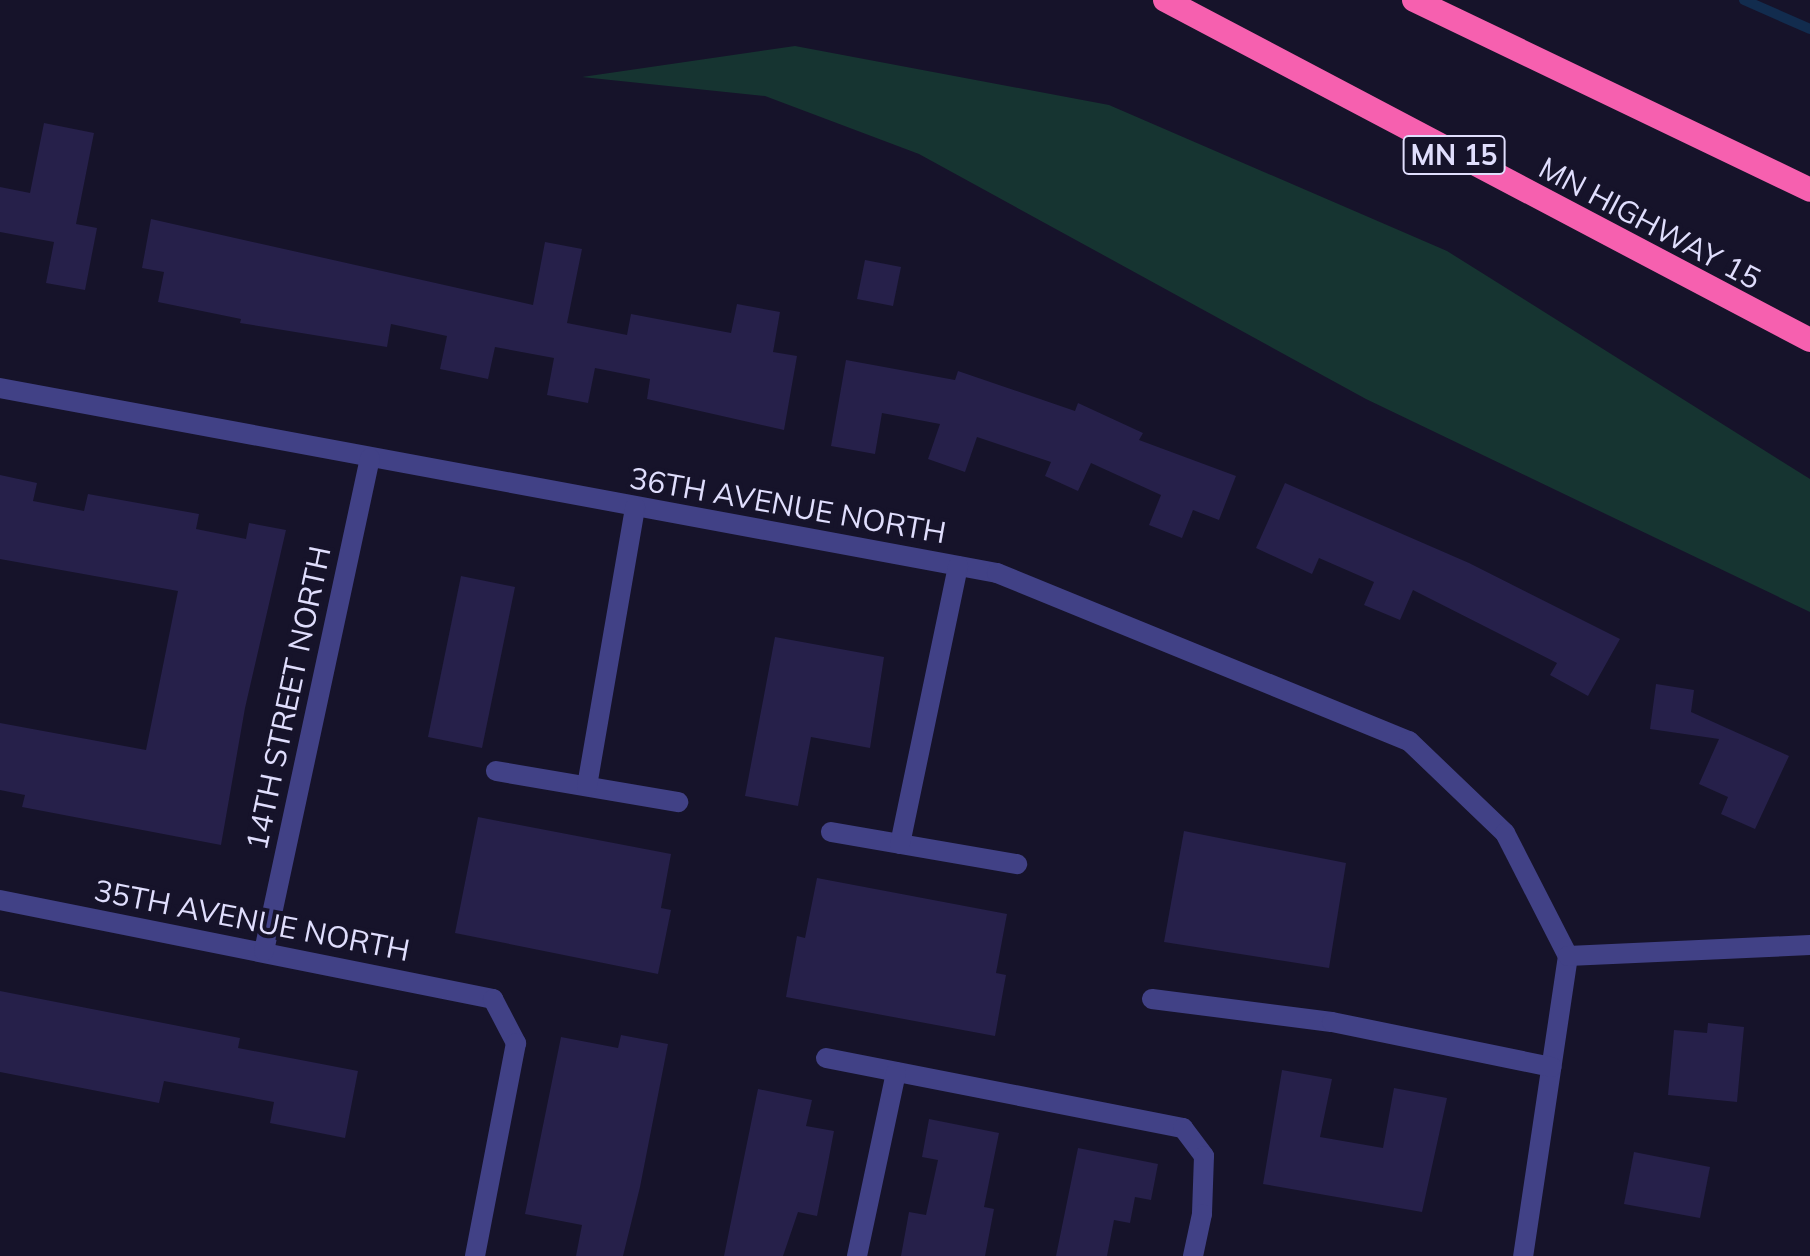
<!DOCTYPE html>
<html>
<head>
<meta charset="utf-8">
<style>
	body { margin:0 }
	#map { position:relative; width:1810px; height:1256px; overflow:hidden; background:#16132a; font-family:Mulish,sans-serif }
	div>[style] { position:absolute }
	.green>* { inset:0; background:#163431 }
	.stream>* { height:10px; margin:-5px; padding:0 5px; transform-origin:5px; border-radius:5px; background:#122c4e }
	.building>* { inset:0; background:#26204a }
	.street>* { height:20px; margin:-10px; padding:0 10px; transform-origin:10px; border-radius:10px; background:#414186 }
	.highway>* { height:24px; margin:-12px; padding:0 12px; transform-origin:12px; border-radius:12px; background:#f660af }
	span { translate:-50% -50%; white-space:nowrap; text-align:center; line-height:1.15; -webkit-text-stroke:8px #16132a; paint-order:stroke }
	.shield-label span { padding:2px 6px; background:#16132a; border:2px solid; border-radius:6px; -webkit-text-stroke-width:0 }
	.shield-label { font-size:28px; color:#e0defd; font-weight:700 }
	.street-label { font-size:30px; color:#e0defd }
</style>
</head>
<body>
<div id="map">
	<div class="green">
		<div style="clip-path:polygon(795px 46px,1109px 105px,1447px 251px,1810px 479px,1810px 612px,1366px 399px,919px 154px,765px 96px,582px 77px)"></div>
	</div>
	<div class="stream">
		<div style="left:1744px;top:0;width:72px;rotate:23.7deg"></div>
	</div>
	<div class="building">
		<div style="clip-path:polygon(44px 123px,94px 133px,76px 224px,97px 228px,85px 290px,46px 283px,54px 242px,0 232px,0 187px,30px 193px)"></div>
		<div style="clip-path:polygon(151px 219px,533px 305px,545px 242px,582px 249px,567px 323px,627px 335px,631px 314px,731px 333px,737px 304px,780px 312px,773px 352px,797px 356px,784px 430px,647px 399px,650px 379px,595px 368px,588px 403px,547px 395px,554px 358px,495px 347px,488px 379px,440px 369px,447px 336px,391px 324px,387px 347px,240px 323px,241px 319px,158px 302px,164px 272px,142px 268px)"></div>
		<div style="clip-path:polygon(865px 260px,901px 267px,893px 306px,857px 299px)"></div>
		<div style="clip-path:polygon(846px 360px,955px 380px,958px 371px,1075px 411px,1078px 403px,1143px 433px,1139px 440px,1236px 476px,1219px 520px,1193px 510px,1182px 538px,1149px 525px,1161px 495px,1091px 463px,1078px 491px,1045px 476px,1051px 462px,977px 437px,965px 472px,928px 459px,940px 424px,882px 413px,875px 454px,831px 446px)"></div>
		<div style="clip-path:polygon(0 475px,37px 483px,33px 501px,84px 511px,88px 494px,199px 514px,196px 529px,246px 539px,249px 523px,286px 530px,245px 708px,221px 845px,22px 807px,25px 795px,0 790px,0 723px,146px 750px,178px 591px,0 559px)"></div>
		<div style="clip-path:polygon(1285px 483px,1469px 563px,1620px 639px,1588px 696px,1550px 675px,1557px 663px,1413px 590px,1400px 620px,1364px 605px,1374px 582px,1319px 558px,1312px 574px,1256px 548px)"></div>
		<div style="clip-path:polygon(461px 576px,515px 587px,482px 748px,428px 737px)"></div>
		<div style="clip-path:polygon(775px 637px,884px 657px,870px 748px,811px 737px,798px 806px,745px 796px)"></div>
		<div style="clip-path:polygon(1656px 684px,1694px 690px,1691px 712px,1789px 756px,1755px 829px,1721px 814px,1728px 797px,1699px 784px,1719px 739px,1650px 729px)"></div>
		<div style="clip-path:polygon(478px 817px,671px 854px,661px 908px,671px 910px,658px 974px,455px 933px)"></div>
		<div style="clip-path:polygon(1184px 831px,1346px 863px,1329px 968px,1164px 942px)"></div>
		<div style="clip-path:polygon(817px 878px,1007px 914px,996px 973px,1006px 975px,995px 1036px,786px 997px,797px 936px,805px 938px)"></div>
		<div style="clip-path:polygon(0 991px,240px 1038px,238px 1048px,358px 1071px,345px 1138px,270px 1123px,274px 1102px,164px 1081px,159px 1103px,0 1072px)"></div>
		<div style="clip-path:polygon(1708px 1023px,1744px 1027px,1737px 1102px,1668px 1095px,1674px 1030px,1707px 1033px)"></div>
		<div style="clip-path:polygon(621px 1035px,668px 1044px,640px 1187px,623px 1256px,576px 1256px,582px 1225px,525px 1214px,561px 1037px,618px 1048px)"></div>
		<div style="clip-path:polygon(1282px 1070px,1332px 1079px,1320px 1137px,1383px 1148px,1394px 1088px,1447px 1098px,1422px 1212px,1263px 1184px)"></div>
		<div style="clip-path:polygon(758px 1089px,812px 1100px,806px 1126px,834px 1131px,827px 1168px,817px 1216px,798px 1212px,783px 1256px,724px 1256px)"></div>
		<div style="clip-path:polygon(929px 1119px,999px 1133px,984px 1207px,994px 1209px,985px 1256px,901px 1256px,909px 1212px,926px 1215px,938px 1160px,922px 1157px)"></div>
		<div style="clip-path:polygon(1078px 1148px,1158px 1164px,1151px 1200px,1135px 1197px,1130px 1223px,1114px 1220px,1107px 1256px,1056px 1256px)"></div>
		<div style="clip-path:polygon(1634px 1152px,1710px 1167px,1700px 1218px,1624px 1204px)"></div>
	</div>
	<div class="street">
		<div style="left:0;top:388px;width:1014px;rotate:10.51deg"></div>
		<div style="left:997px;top:573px;width:445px;rotate:22.2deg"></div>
		<div style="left:1409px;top:741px;width:133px;rotate:43.8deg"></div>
		<div style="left:1505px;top:833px;width:138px;rotate:62.9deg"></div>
		<div style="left:1568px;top:956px;width:303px;rotate:98.5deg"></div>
		<div style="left:496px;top:771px;width:185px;rotate:9.7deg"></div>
		<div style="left:587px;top:786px;width:283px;rotate:-80.2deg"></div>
		<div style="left:831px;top:832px;width:189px;rotate:9.8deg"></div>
		<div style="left:900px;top:844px;width:284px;rotate:-78.2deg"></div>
		<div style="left:0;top:900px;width:503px;rotate:11.35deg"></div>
		<div style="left:493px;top:999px;width:50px;rotate:62.4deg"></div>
		<div style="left:516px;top:1043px;width:217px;rotate:100.9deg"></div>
		<div style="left:264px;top:951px;width:504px;rotate:-77.87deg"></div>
		<div style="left:1568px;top:956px;width:242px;rotate:-2.6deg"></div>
		<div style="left:1152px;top:999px;width:181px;rotate:7.3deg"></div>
		<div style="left:1332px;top:1022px;width:224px;rotate:11.6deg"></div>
		<div style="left:826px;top:1058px;width:364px;rotate:11.1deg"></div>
		<div style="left:1183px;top:1128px;width:35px;rotate:53deg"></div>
		<div style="left:1204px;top:1156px;width:58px;rotate:92deg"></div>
		<div style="left:1202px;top:1214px;width:43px;rotate:102.1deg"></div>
		<div style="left:857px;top:1256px;width:188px;rotate:-78deg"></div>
	</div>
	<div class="highway">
		<div style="left:1165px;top:0;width:729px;rotate:27.8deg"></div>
		<div style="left:1414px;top:0;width:439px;rotate:25.6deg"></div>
	</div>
	<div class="shield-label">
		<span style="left:1454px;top:155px">MN 15</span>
	</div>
	<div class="street-label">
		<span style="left:1650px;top:223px;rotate:28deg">MN HIGHWAY 15</span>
		<span style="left:788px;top:505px;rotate:10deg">36TH AVENUE NORTH</span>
		<span style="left:288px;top:698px;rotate:-78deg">14TH STREET NORTH</span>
		<span style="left:252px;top:920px;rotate:11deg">35TH AVENUE NORTH</span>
	</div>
</div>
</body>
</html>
